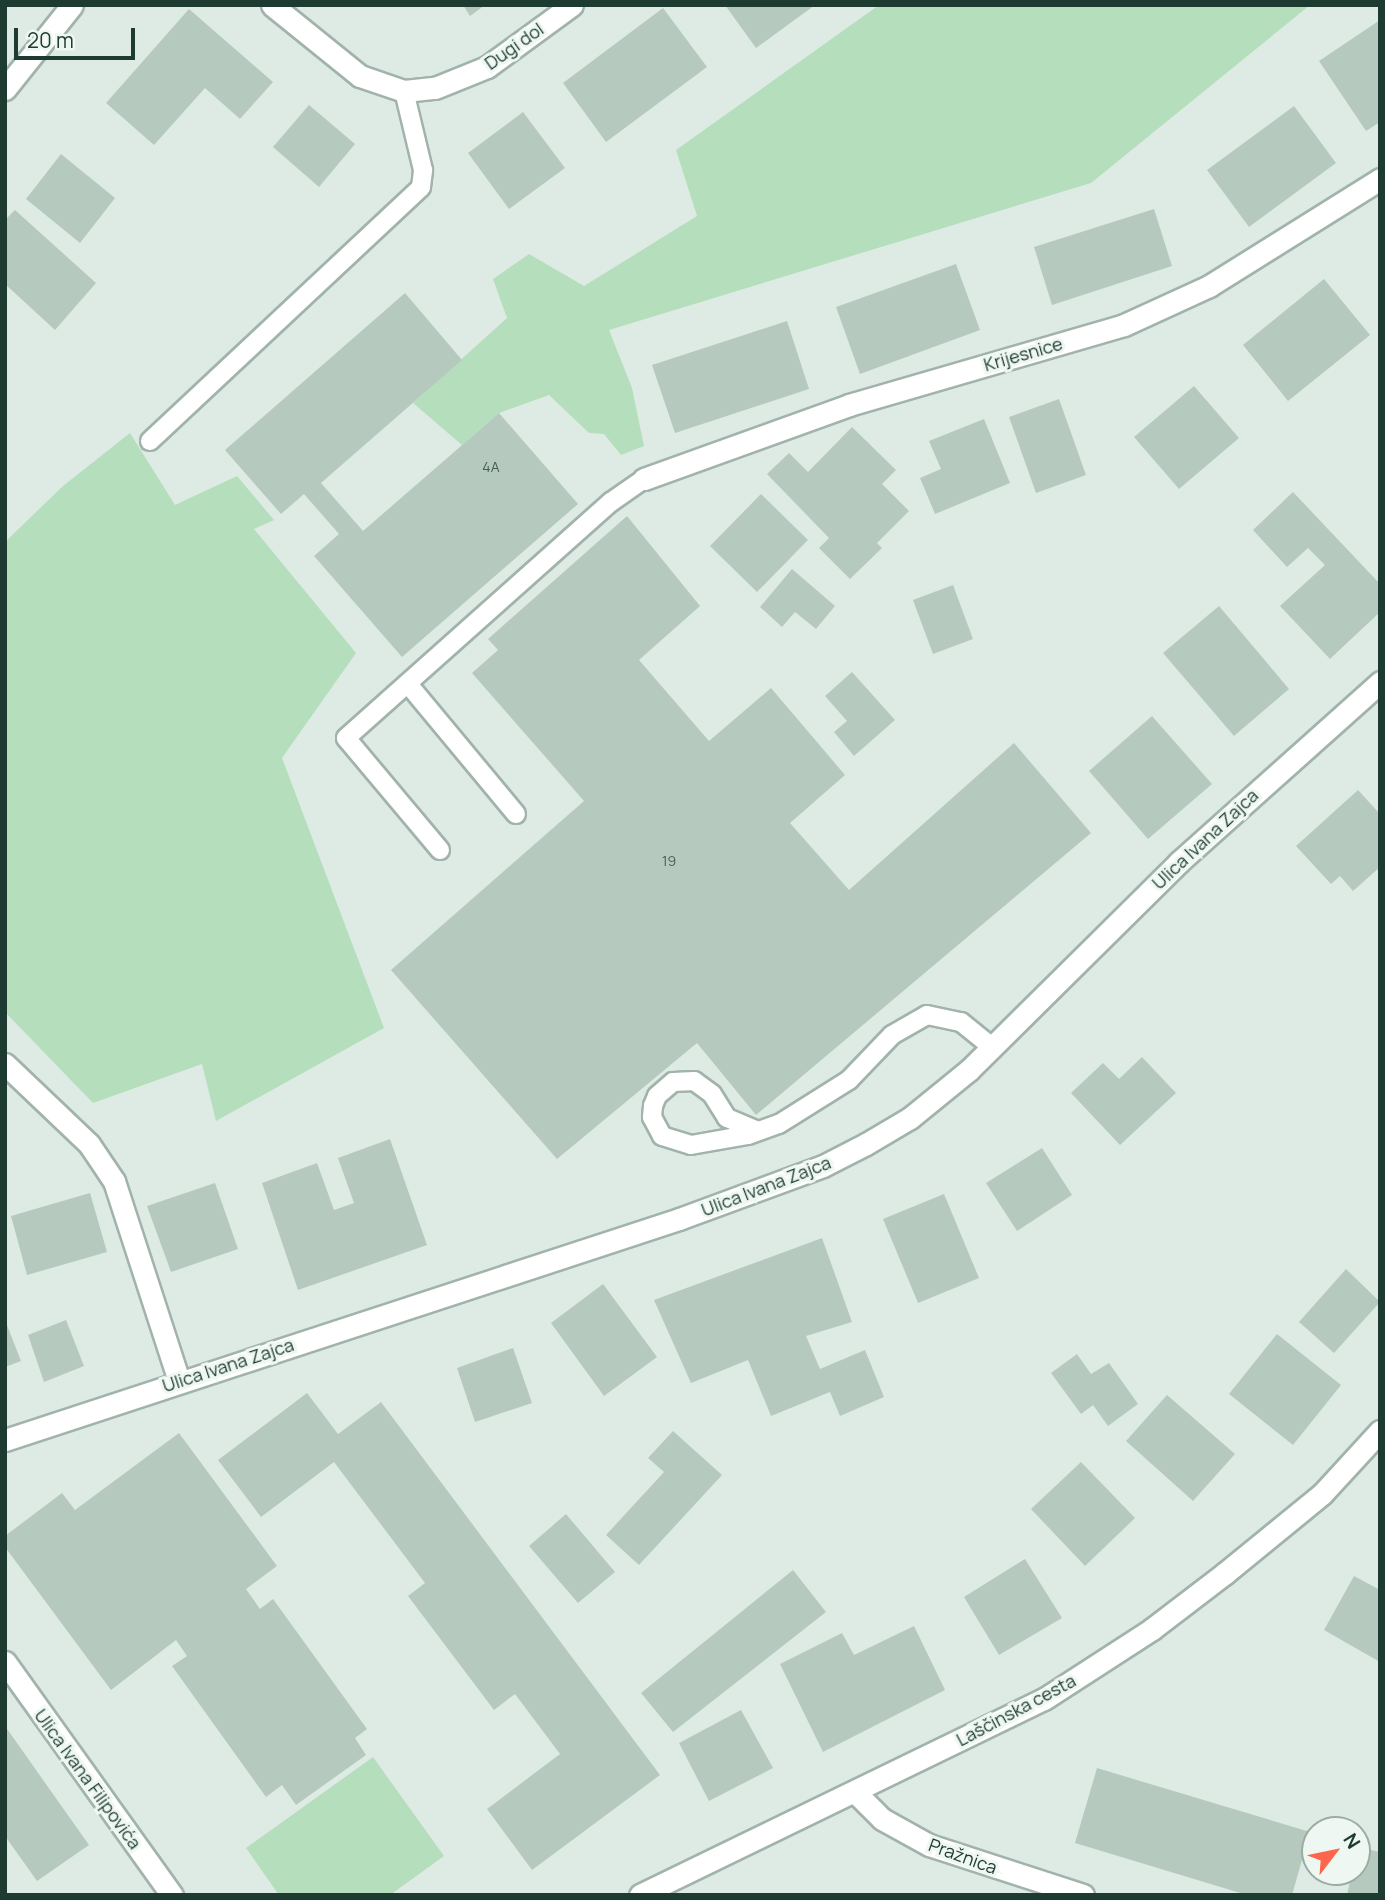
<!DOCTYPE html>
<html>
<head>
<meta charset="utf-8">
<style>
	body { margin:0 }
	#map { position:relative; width:1385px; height:1900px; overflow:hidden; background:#deebe4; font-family:Manrope,sans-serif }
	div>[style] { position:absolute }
	.green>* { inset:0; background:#b5debc }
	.building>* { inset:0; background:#b6c9bf }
	.roads { filter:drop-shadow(2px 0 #a1b3ab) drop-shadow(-2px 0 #a1b3ab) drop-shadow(0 2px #a1b3ab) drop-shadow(0 -2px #a1b3ab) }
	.lane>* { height:18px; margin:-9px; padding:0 9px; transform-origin:9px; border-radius:9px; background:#fff }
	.street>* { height:21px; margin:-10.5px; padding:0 10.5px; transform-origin:10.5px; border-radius:10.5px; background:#fff }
	.secondary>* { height:21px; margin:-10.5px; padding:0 10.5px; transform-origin:10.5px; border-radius:10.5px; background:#fff }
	span { translate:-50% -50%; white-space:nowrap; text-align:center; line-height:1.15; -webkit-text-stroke:6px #eef7f2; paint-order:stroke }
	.number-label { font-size:14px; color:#445e54 }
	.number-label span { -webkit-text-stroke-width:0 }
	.street-label { font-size:18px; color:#1e3b31 }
	.frame { position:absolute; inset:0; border:7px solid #1e3b31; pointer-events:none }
	.north { position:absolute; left:1301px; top:1816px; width:70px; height:70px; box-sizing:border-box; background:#eef7f2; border:2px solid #9baca5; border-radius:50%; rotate:58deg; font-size:19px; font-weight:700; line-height:28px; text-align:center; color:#1e3b31 }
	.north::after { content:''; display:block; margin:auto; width:24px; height:32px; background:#fb664c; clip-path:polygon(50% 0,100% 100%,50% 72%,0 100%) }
	.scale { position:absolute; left:14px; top:28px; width:121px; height:32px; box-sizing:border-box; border:4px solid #1e3b31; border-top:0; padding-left:9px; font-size:21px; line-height:24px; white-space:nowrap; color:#1e3b31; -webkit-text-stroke:5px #eef7f2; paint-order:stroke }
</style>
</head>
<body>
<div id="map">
	<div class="green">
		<div style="clip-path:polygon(879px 5px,1310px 5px,1091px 183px,609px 330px,632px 388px,644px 446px,621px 455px,604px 434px,589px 433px,549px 395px,499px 413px,462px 445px,413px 403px,507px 318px,493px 279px,529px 254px,584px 286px,697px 216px,676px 150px)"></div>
		<div style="clip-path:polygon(130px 433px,175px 505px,237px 476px,274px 520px,254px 529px,356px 653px,282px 758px,384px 1028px,216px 1121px,202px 1064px,93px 1103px,5px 1012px,5px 542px,63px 486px)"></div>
		<div style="clip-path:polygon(373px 1757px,444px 1856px,390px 1895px,279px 1895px,246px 1848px)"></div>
	</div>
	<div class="building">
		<div style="clip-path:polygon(463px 5px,485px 5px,470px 16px)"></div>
		<div style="clip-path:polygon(725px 5px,815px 5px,756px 48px)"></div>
		<div style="clip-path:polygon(663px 8px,707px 67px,606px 142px,563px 83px)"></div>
		<div style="clip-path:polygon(189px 9px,273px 82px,240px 119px,205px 88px,154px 145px,106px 103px)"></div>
		<div style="clip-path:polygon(1380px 20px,1380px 122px,1366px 131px,1319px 61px)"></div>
		<div style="clip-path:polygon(309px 105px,355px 144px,319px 187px,273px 147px)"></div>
		<div style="clip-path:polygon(1294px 106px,1336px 163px,1249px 227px,1207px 170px)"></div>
		<div style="clip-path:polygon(523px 112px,565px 168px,509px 209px,468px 153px)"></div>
		<div style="clip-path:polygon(61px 154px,115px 198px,80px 243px,26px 199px)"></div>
		<div style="clip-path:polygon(1154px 209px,1172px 266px,1052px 305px,1034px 247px)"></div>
		<div style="clip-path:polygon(15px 210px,96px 283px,55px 330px,5px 284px,5px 220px)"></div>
		<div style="clip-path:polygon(956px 264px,980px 330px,860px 374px,836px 307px)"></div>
		<div style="clip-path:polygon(1324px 279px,1370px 335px,1288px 401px,1243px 345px)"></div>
		<div style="clip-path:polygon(405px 293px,462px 360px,321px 483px,363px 531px,499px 413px,578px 504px,402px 657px,314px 556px,339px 534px,304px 494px,281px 514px,225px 450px)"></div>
		<div style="clip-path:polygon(787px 321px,809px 389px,675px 433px,652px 365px)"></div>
		<div style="clip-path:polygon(1194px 386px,1239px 438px,1179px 489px,1134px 437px)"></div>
		<div style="clip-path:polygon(1059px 399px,1086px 475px,1036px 493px,1009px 417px)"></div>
		<div style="clip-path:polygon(984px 419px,1010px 483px,935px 514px,920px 478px,941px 469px,929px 441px)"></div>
		<div style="clip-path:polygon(852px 427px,896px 470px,882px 484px,909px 511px,877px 543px,882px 548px,850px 579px,819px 548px,829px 538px,767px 474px,789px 453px,808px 472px)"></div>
		<div style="clip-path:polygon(1293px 492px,1380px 584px,1380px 612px,1330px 659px,1280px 606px,1325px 565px,1308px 548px,1287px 567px,1253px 530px)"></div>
		<div style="clip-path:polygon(761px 494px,808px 540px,757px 592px,710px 546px)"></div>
		<div style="clip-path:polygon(627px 516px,700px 606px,639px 660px,709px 741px,771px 688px,845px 775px,790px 823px,849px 890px,1014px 743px,1091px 833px,756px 1115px,697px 1043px,557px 1159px,391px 970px,584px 801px,472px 673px,498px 650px,488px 639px)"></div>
		<div style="clip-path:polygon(792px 569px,835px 606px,816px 629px,795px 612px,782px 627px,760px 607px)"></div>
		<div style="clip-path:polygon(953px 585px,973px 639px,933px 654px,913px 600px)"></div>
		<div style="clip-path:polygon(1219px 606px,1289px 689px,1234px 736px,1163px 653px)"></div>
		<div style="clip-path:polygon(852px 672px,895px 720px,854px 756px,834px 732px,847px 721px,825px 696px)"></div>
		<div style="clip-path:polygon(1152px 716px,1212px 784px,1148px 839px,1089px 771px)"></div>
		<div style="clip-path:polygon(1358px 790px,1380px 814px,1380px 867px,1353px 891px,1340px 876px,1331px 884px,1296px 846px)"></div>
		<div style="clip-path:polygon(1142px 1057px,1176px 1093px,1120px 1145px,1071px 1093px,1103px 1063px,1119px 1079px)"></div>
		<div style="clip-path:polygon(390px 1139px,427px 1245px,298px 1290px,262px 1183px,317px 1163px,334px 1210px,354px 1203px,338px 1158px)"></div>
		<div style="clip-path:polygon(1042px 1148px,1072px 1195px,1017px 1231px,986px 1183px)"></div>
		<div style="clip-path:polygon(215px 1183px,238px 1249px,171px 1272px,147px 1206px)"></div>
		<div style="clip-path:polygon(90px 1193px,107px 1252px,27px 1275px,11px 1216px)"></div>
		<div style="clip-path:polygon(944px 1194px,979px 1278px,918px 1303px,883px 1219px)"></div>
		<div style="clip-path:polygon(822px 1238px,852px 1322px,806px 1336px,820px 1369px,865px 1350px,884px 1397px,840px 1416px,830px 1392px,771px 1416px,748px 1360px,691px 1383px,654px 1300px)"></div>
		<div style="clip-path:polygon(1346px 1269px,1380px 1302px,1334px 1353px,1299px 1322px)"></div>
		<div style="clip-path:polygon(603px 1284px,657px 1357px,604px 1396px,551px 1323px)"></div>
		<div style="clip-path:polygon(5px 1320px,21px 1361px,5px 1367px)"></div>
		<div style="clip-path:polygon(66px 1320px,84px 1366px,44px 1382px,28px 1335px)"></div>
		<div style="clip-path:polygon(1277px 1334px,1341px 1385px,1293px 1445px,1229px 1394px)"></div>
		<div style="clip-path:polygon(513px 1348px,532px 1403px,475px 1422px,457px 1368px)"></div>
		<div style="clip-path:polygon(1077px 1354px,1091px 1374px,1109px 1363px,1138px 1404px,1108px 1426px,1093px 1405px,1081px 1414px,1051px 1373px)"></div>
		<div style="clip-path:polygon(307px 1393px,338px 1434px,381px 1402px,660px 1775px,532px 1870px,487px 1809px,560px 1754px,515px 1694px,494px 1710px,408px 1596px,425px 1583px,334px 1462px,261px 1517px,218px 1460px)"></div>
		<div style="clip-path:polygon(1167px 1395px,1235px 1454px,1193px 1501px,1126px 1441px)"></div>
		<div style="clip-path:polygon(673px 1431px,722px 1475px,639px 1565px,606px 1535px,664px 1472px,648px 1458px)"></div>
		<div style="clip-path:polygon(179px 1433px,277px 1566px,246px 1589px,260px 1609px,273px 1599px,367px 1729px,355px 1738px,366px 1755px,296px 1805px,282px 1785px,266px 1797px,172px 1666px,187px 1656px,176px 1640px,111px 1690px,5px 1547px,5px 1536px,62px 1493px,75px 1510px)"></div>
		<div style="clip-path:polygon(1081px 1462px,1135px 1518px,1085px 1566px,1031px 1509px)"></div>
		<div style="clip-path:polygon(566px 1514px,615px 1572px,578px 1603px,529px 1546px)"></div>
		<div style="clip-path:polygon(1025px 1559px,1062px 1618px,999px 1655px,964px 1597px)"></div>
		<div style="clip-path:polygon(793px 1570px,826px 1612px,673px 1732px,641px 1693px)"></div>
		<div style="clip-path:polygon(1354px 1576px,1380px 1590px,1380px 1662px,1324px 1630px)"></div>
		<div style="clip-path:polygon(914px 1626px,945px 1690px,823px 1752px,780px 1664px,842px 1633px,854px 1655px)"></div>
		<div style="clip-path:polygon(741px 1710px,773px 1768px,709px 1801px,679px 1743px)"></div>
		<div style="clip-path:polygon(5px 1726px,89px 1845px,37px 1881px,5px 1836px)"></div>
		<div style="clip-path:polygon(1097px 1768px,1310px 1832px,1292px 1895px,1247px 1895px,1075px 1843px)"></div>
		<div style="clip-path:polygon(1358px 1847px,1380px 1852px,1380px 1895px,1347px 1895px,1352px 1872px,1357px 1872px)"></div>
	</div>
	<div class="roads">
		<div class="lane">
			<div style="left:150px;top:441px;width:371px;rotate:-43.1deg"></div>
			<div style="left:421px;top:187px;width:17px;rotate:-83deg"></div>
			<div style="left:423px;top:170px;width:81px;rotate:-103.5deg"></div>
			<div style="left:408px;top:684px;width:169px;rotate:50.3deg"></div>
			<div style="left:440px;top:850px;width:146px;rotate:-130deg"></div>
			<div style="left:346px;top:738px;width:355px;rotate:-41.7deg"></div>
			<div style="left:611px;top:502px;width:40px;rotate:-34.9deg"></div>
			<div style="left:758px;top:1131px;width:34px;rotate:-157deg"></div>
			<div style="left:727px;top:1118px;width:28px;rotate:-122deg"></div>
			<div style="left:712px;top:1094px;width:22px;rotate:-144deg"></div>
			<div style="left:694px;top:1081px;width:21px;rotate:177deg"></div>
			<div style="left:673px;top:1082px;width:21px;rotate:139deg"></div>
			<div style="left:657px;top:1096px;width:11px;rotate:112deg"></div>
			<div style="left:653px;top:1106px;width:11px;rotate:95deg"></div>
			<div style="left:652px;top:1117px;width:21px;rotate:62deg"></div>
			<div style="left:662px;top:1136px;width:30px;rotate:17deg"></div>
			<div style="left:691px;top:1145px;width:58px;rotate:-10deg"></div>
			<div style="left:748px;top:1135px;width:33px;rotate:-20deg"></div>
			<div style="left:779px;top:1124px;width:83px;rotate:-32.2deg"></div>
			<div style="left:849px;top:1080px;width:62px;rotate:-46.3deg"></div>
			<div style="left:892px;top:1035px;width:40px;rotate:-29.7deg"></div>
			<div style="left:927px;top:1015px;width:35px;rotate:12deg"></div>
			<div style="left:961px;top:1022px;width:41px;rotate:39.1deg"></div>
		</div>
		<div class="street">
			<div style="left:272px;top:5px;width:113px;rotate:38.9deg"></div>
			<div style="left:360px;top:76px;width:46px;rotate:18.8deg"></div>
			<div style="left:404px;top:91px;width:31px;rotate:-6deg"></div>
			<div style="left:435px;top:88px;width:56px;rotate:-22deg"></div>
			<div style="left:487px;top:67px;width:105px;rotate:-36.1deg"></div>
			<div style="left:644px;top:479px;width:218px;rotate:-19.8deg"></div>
			<div style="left:849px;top:405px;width:286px;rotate:-16.2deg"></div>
			<div style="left:1124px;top:325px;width:94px;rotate:-24.6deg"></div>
			<div style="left:1209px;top:286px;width:202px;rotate:-32deg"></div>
			<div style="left:5px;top:1064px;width:116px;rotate:43.6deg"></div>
			<div style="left:89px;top:1144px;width:45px;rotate:56deg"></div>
			<div style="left:114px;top:1181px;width:210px;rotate:72deg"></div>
			<div style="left:5px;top:1662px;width:287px;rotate:54.4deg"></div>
			<div style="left:856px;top:1793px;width:37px;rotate:45deg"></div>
			<div style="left:882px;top:1819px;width:54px;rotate:29deg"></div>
			<div style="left:929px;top:1845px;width:162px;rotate:18deg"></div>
		</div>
		<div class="secondary">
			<div style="left:5px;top:89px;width:107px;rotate:-51.4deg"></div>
			<div style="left:5px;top:1440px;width:709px;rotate:-18.15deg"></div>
			<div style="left:679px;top:1219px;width:153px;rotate:-20.2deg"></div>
			<div style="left:823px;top:1166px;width:48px;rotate:-27.1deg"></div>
			<div style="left:866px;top:1144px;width:51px;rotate:-30.6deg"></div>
			<div style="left:910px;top:1118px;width:76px;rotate:-39.1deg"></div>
			<div style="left:969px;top:1070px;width:296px;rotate:-44.7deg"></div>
			<div style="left:1179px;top:862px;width:270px;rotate:-41.8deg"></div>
			<div style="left:640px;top:1895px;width:449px;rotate:-25.9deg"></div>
			<div style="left:1044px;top:1699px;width:129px;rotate:-32.9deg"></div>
			<div style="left:1152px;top:1629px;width:91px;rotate:-37.4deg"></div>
			<div style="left:1224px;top:1574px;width:127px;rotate:-39.2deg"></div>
			<div style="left:1322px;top:1494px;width:86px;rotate:-47.4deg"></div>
		</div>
	</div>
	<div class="number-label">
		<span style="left:491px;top:467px">4A</span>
		<span style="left:669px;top:861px">19</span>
	</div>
	<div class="street-label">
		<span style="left:514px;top:46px;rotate:-35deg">Dugi dol</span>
		<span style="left:1023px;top:354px;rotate:-16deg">Krijesnice</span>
		<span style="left:1205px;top:839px;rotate:-43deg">Ulica Ivana Zajca</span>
		<span style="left:766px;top:1186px;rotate:-21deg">Ulica Ivana Zajca</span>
		<span style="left:228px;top:1365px;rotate:-18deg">Ulica Ivana Zajca</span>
		<span style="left:1016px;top:1710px;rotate:-28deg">Laščinska cesta</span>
		<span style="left:88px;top:1779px;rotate:54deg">Ulica Ivana Filipovića</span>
		<span style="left:963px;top:1856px;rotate:20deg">Pražnica</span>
	</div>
	<div class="frame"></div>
	<div class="north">N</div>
	<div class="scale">20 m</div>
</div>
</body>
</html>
